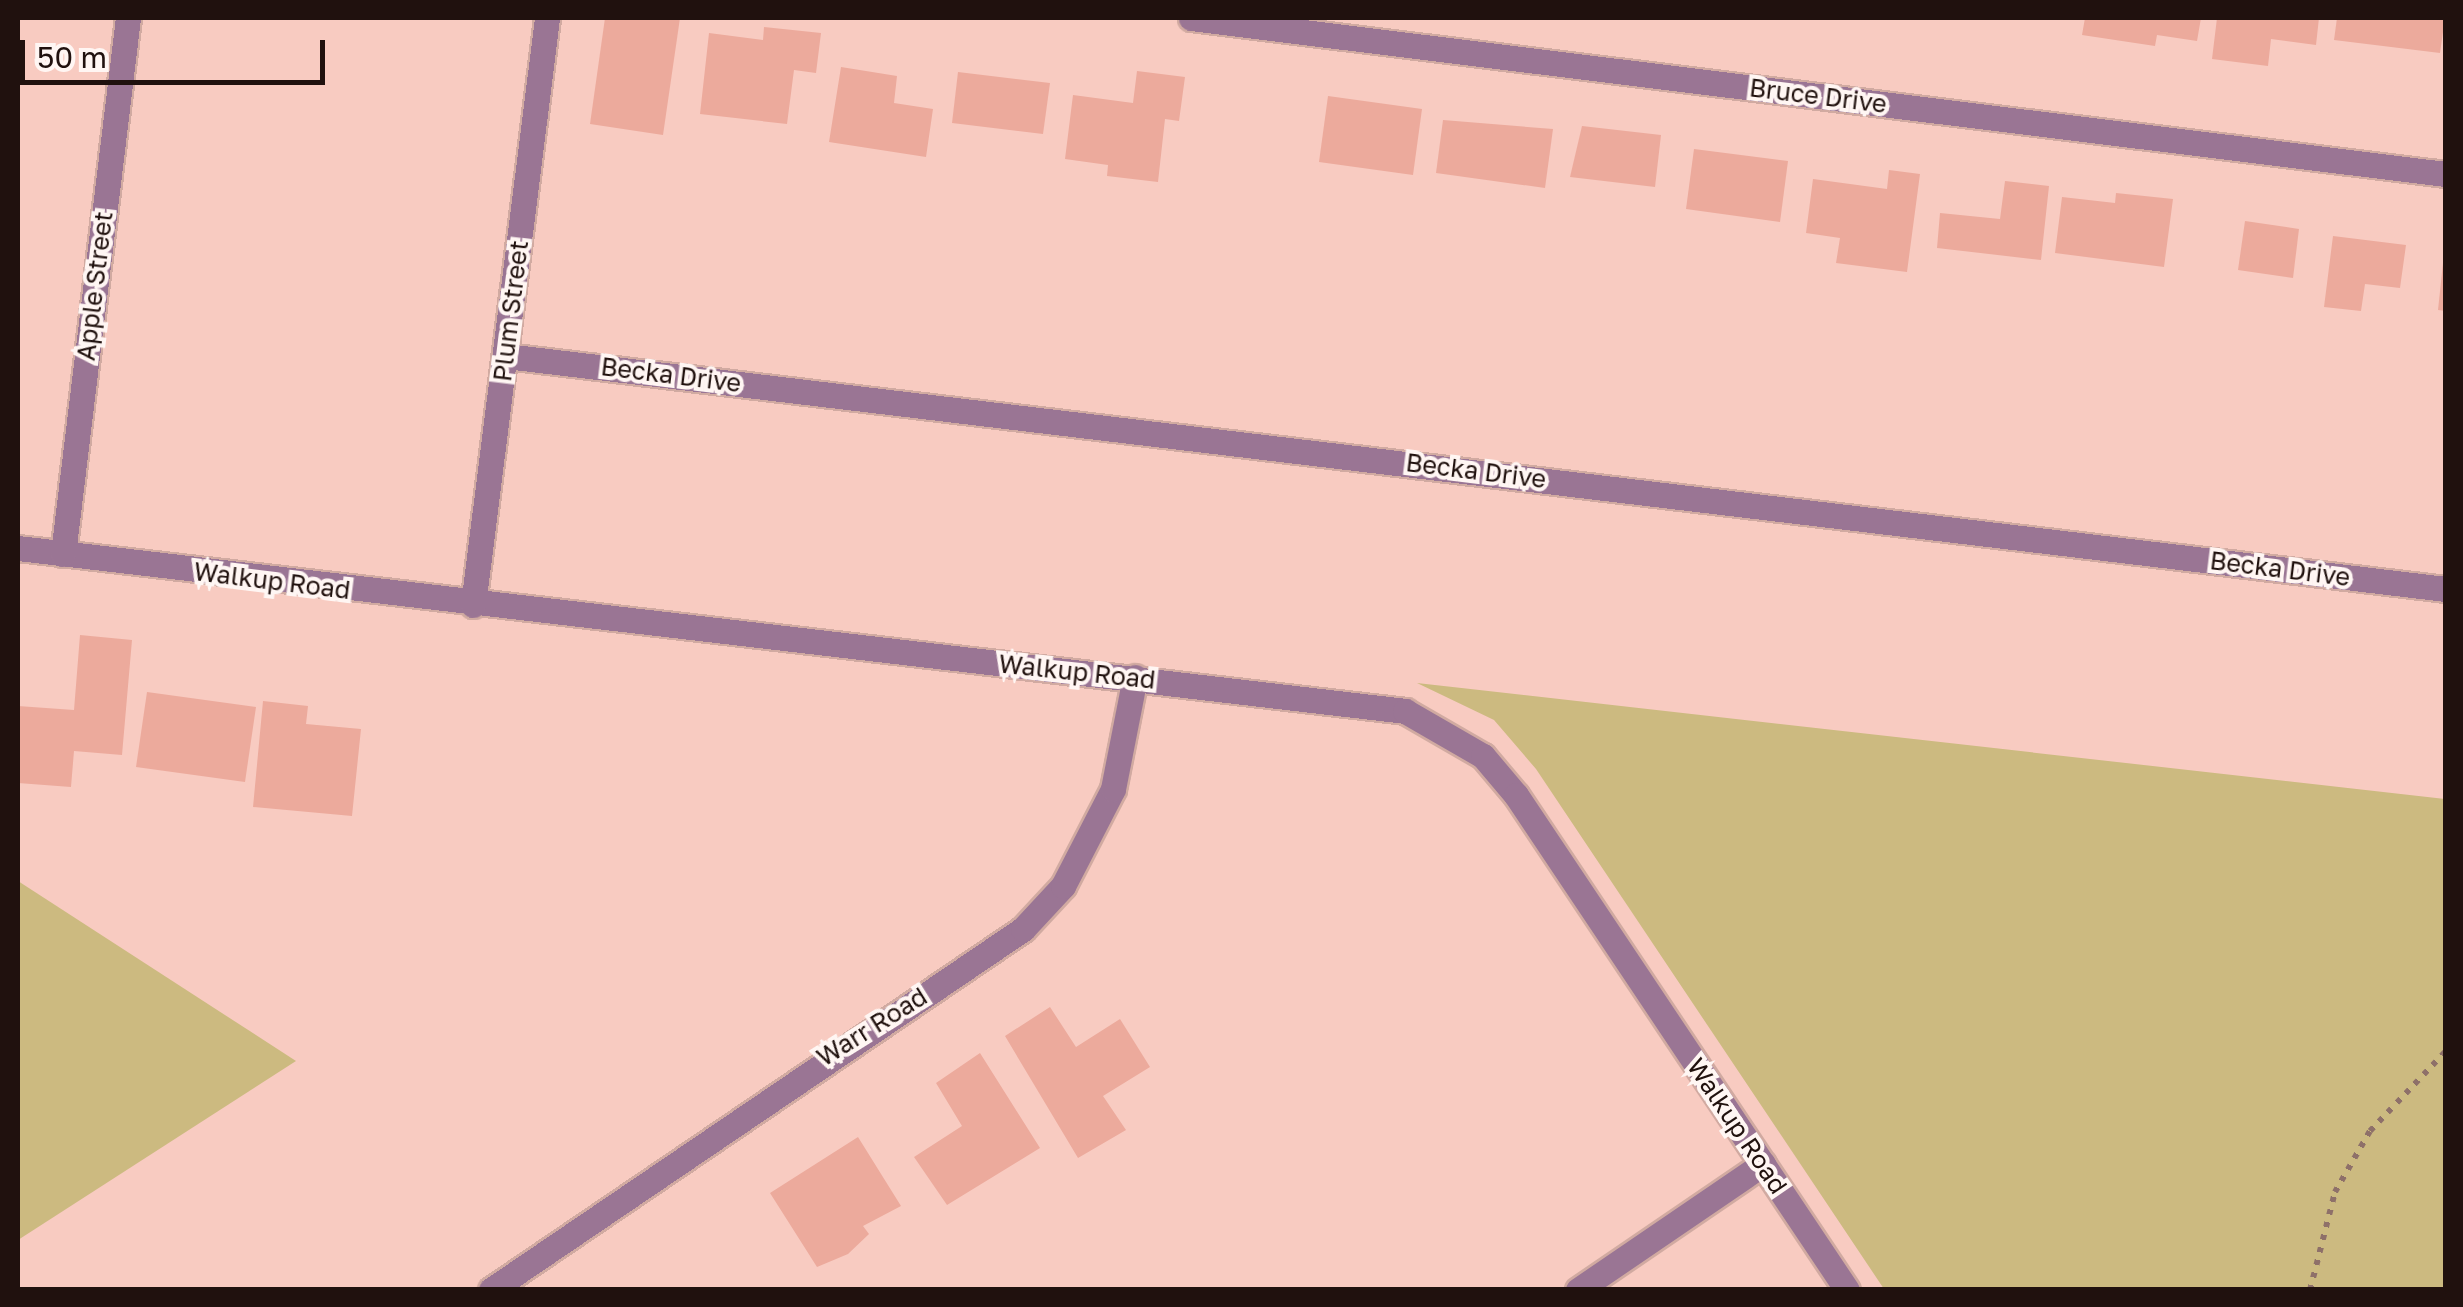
<!DOCTYPE html>
<html>
<head>
<meta charset="utf-8">
<style>
	body { margin:0 }
	#map { position:relative; width:2463px; height:1307px; overflow:hidden; background:#f8cbc1; font-family:"Golos Text",sans-serif }
	div>[style] { position:absolute }
	.green>* { inset:0; background:#ccba80 }
	.building>* { inset:0; background:#ecaa9c }
	.path>* { height:6px; margin-top:-3px; transform-origin:0; background:repeating-linear-gradient(90deg,#8e7069 0 5px,transparent 0 13px) }
	.roads { filter:drop-shadow(2px 0 #d1aaa1) drop-shadow(-2px 0 #d1aaa1) drop-shadow(0 2px #d1aaa1) drop-shadow(0 -2px #d1aaa1) }
	.street>* { height:25px; margin:-12.5px; padding:0 12.5px; transform-origin:12.5px; border-radius:12.5px; background:#9a7594 }
	span { translate:-50% -50%; white-space:nowrap; text-align:center; line-height:1.15; -webkit-text-stroke:8px #fff6f3; paint-order:stroke }
	.street-label { font-size:25px; color:#20110e }
	.frame { position:absolute; inset:0; border:20px solid #20110e; pointer-events:none }
	.scale { position:absolute; left:20px; top:40px; width:305px; height:45px; box-sizing:border-box; border:5px solid #20110e; border-top:0; padding-left:12px; font-size:30px; line-height:35px; white-space:nowrap; color:#20110e; -webkit-text-stroke:8px #fff6f3; paint-order:stroke }
</style>
</head>
<body>
<div id="map">
	<div class="green">
		<div style="clip-path:polygon(1417px 683px,2445px 799px,2445px 1289px,1884px 1289px,1536px 769px,1494px 720px)"></div>
		<div style="clip-path:polygon(18px 881px,296px 1061px,18px 1240px)"></div>
	</div>
	<div class="building">
		<div style="clip-path:polygon(605px 18px,680px 18px,663px 135px,590px 124px)"></div>
		<div style="clip-path:polygon(2085px 18px,2201px 18px,2197px 41px,2157px 35px,2155px 46px,2082px 35px)"></div>
		<div style="clip-path:polygon(2217px 18px,2319px 18px,2316px 45px,2271px 39px,2268px 66px,2212px 59px)"></div>
		<div style="clip-path:polygon(2337px 18px,2445px 18px,2440px 53px,2334px 40px)"></div>
		<div style="clip-path:polygon(764px 27px,821px 33px,816px 73px,794px 70px,787px 124px,700px 114px,709px 33px,763px 40px)"></div>
		<div style="clip-path:polygon(841px 67px,897px 76px,894px 103px,933px 109px,926px 157px,829px 142px)"></div>
		<div style="clip-path:polygon(1137px 71px,1185px 77px,1179px 121px,1165px 119px,1158px 182px,1107px 176px,1108px 165px,1065px 159px,1073px 95px,1133px 103px)"></div>
		<div style="clip-path:polygon(958px 72px,1050px 83px,1043px 134px,952px 123px)"></div>
		<div style="clip-path:polygon(1328px 96px,1422px 109px,1413px 175px,1319px 162px)"></div>
		<div style="clip-path:polygon(1443px 120px,1553px 129px,1545px 188px,1436px 173px)"></div>
		<div style="clip-path:polygon(1582px 126px,1661px 135px,1655px 187px,1570px 177px)"></div>
		<div style="clip-path:polygon(1694px 149px,1788px 161px,1780px 222px,1686px 209px)"></div>
		<div style="clip-path:polygon(1889px 170px,1920px 174px,1907px 272px,1836px 263px,1840px 238px,1806px 233px,1813px 179px,1887px 189px)"></div>
		<div style="clip-path:polygon(2005px 181px,2049px 186px,2041px 260px,1937px 248px,1940px 213px,2000px 219px)"></div>
		<div style="clip-path:polygon(2116px 193px,2173px 199px,2164px 267px,2055px 253px,2062px 197px,2115px 203px)"></div>
		<div style="clip-path:polygon(2245px 221px,2299px 229px,2293px 278px,2238px 270px)"></div>
		<div style="clip-path:polygon(2333px 236px,2406px 245px,2400px 288px,2365px 284px,2361px 311px,2324px 307px)"></div>
		<div style="clip-path:polygon(2443px 263px,2446px 263px,2446px 311px,2438px 310px)"></div>
		<div style="clip-path:polygon(80px 635px,132px 640px,122px 755px,74px 751px,71px 787px,18px 783px,18px 706px,74px 710px)"></div>
		<div style="clip-path:polygon(147px 692px,256px 707px,245px 782px,136px 767px)"></div>
		<div style="clip-path:polygon(263px 701px,308px 706px,306px 724px,361px 729px,352px 816px,253px 807px)"></div>
		<div style="clip-path:polygon(1050px 1007px,1076px 1047px,1120px 1019px,1150px 1067px,1103px 1096px,1126px 1130px,1078px 1158px,1005px 1036px)"></div>
		<div style="clip-path:polygon(980px 1053px,1040px 1148px,947px 1205px,914px 1157px,962px 1126px,936px 1083px)"></div>
		<div style="clip-path:polygon(858px 1137px,901px 1206px,863px 1226px,869px 1234px,848px 1254px,817px 1267px,770px 1193px)"></div>
	</div>
	<div class="path">
		<div style="left:2310px;top:1290px;width:101px;rotate:-75.7deg"></div>
		<div style="left:2335px;top:1192px;width:70px;rotate:-60.2deg"></div>
		<div style="left:2370px;top:1131px;width:110px;rotate:-46.5deg"></div>
	</div>
	<div class="roads">
		<div class="street">
			<div style="left:1191px;top:18px;width:1265px;rotate:7.09deg"></div>
			<div style="left:506px;top:356px;width:1954px;rotate:6.85deg"></div>
			<div style="left:18px;top:548px;width:1397px;rotate:6.7deg"></div>
			<div style="left:1405px;top:711px;width:90px;rotate:30deg"></div>
			<div style="left:1483px;top:756px;width:51px;rotate:49.8deg"></div>
			<div style="left:1516px;top:795px;width:595px;rotate:56.23deg"></div>
			<div style="left:63px;top:554px;width:540px;rotate:-83.09deg"></div>
			<div style="left:473px;top:605px;width:592px;rotate:-82.81deg"></div>
			<div style="left:491px;top:1290px;width:643px;rotate:-34.16deg"></div>
			<div style="left:1023px;top:929px;width:59px;rotate:-47.1deg"></div>
			<div style="left:1063px;top:886px;width:109px;rotate:-62.7deg"></div>
			<div style="left:1113px;top:789px;width:114px;rotate:-78.9deg"></div>
			<div style="left:1578px;top:1290px;width:224px;rotate:-34.3deg"></div>
		</div>
	</div>
	<div class="street-label">
		<span style="left:1818px;top:96px;rotate:7deg">Bruce Drive</span>
		<span style="left:95px;top:286px;rotate:-83deg">Apple Street</span>
		<span style="left:511px;top:311px;rotate:-83deg">Plum Street</span>
		<span style="left:671px;top:375px;rotate:7deg">Becka Drive</span>
		<span style="left:1476px;top:471px;rotate:7deg">Becka Drive</span>
		<span style="left:2280px;top:569px;rotate:7deg">Becka Drive</span>
		<span style="left:272px;top:581px;rotate:7deg">Walkup Road</span>
		<span style="left:1077px;top:672px;rotate:6deg">Walkup Road</span>
		<span style="left:872px;top:1027px;rotate:-32deg">Warr Road</span>
		<span style="left:1737px;top:1126px;rotate:56deg">Walkup Road</span>
	</div>
	<div class="frame"></div>
	<div class="scale">50 m</div>
</div>
</body>
</html>
